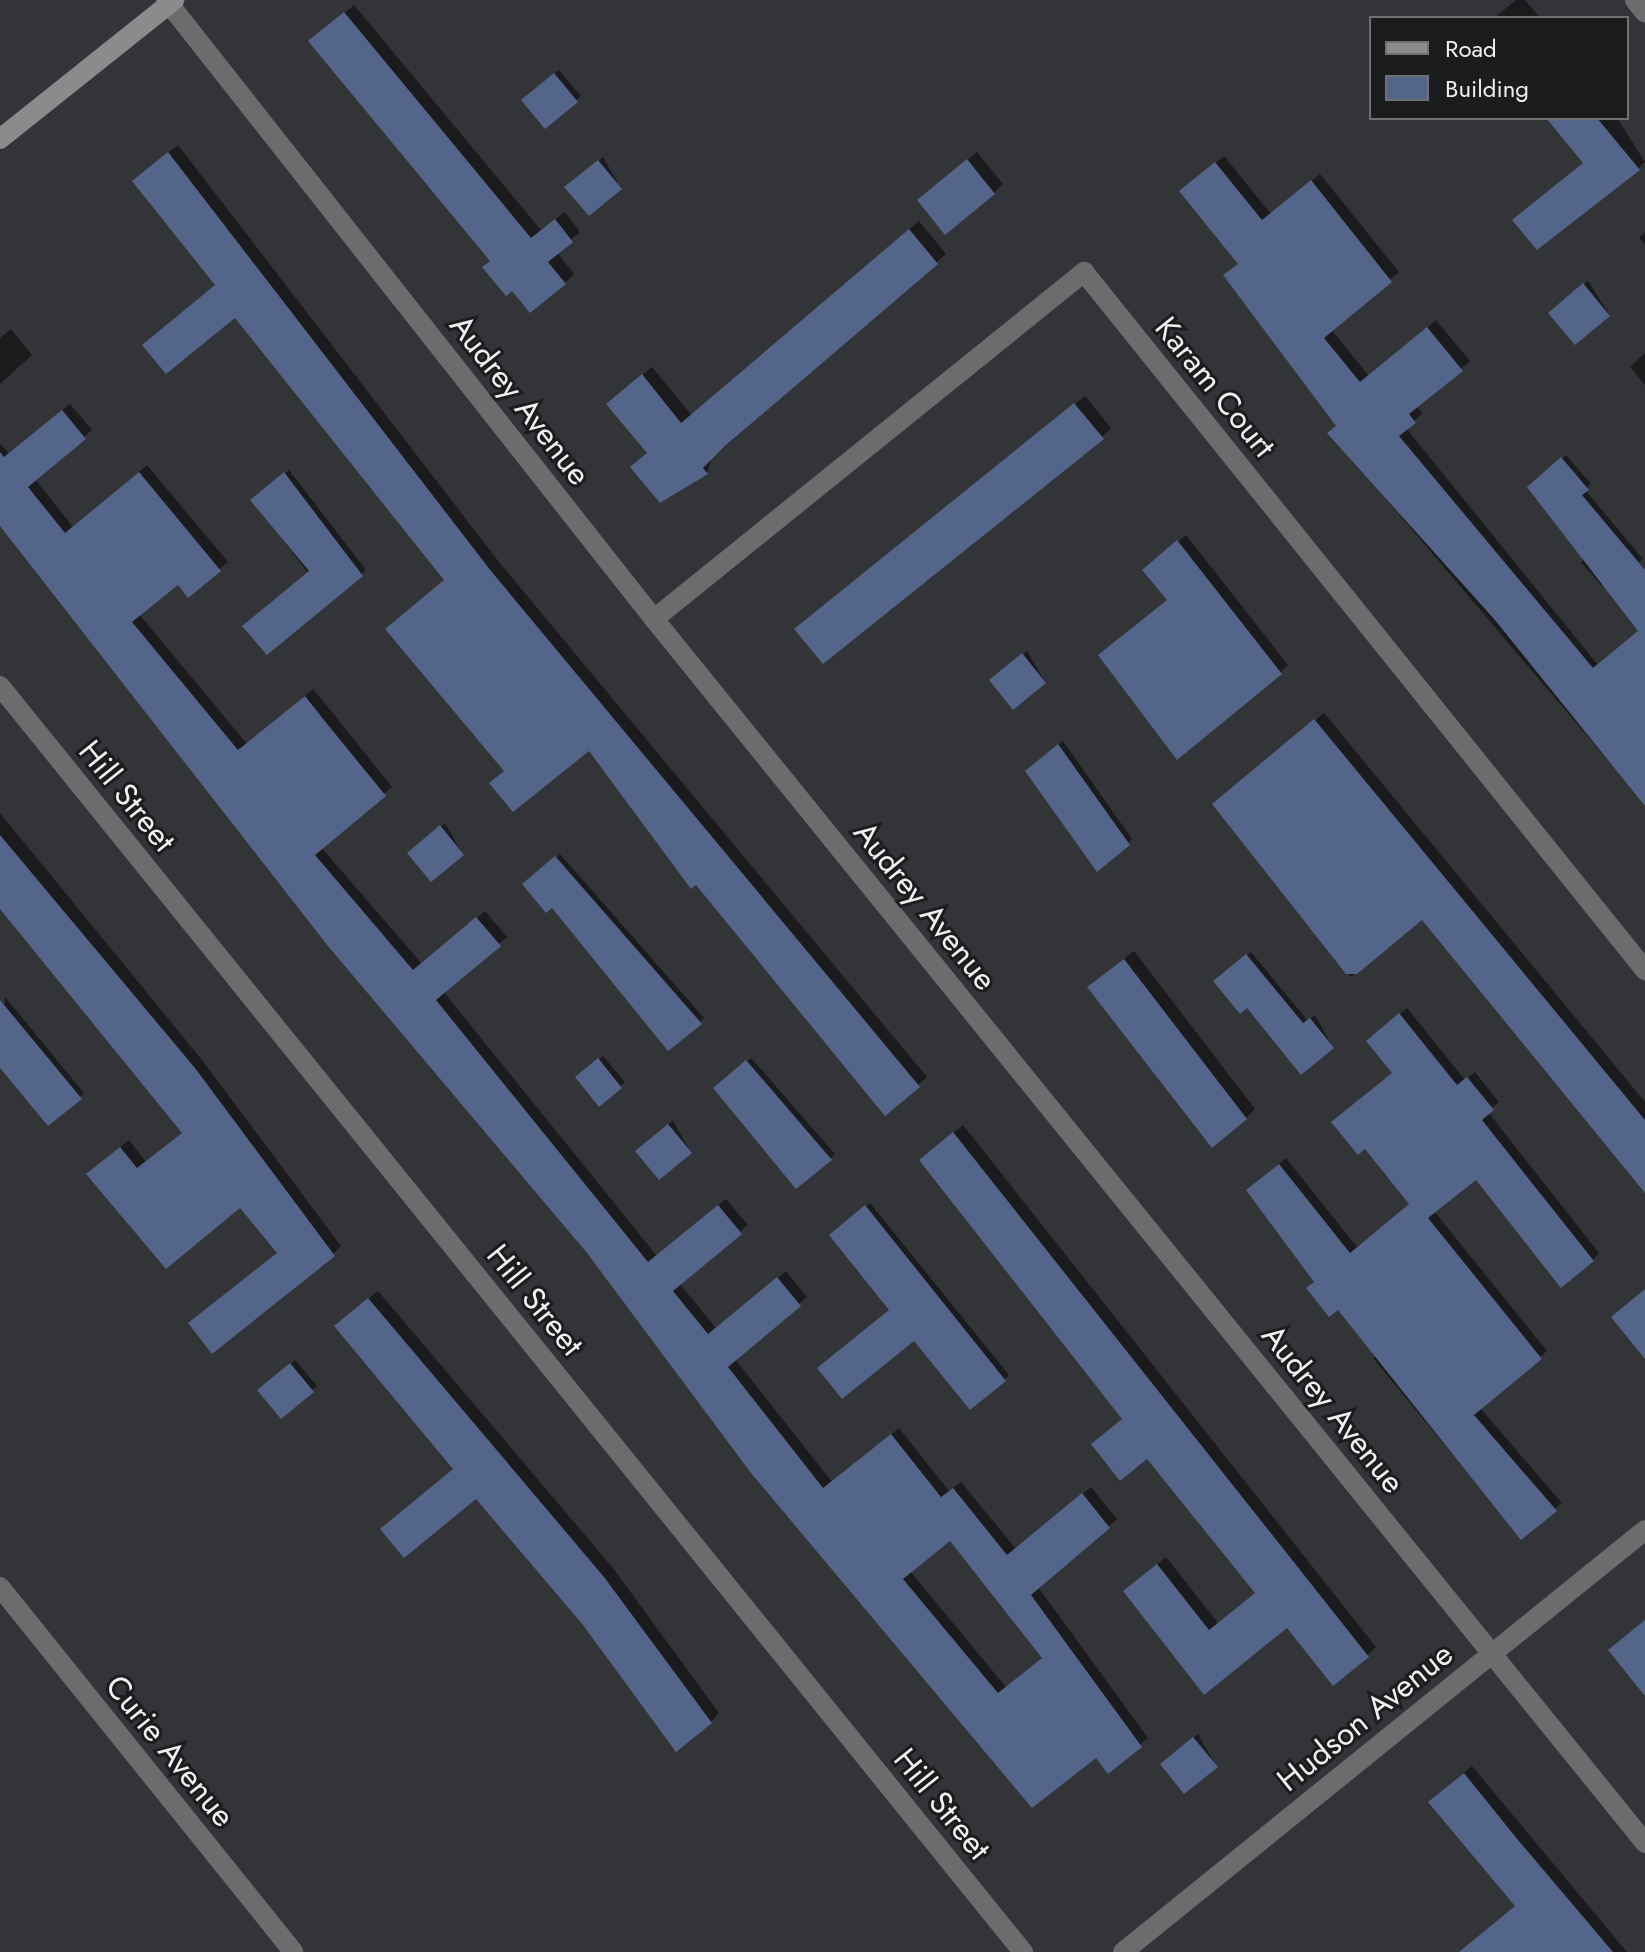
<!DOCTYPE html>
<html>
<head>
<meta charset="utf-8">
<style>
	body { margin:0 }
	#map { position:relative; width:1645px; height:1952px; overflow:hidden; background:#333437; font-family:Jost,sans-serif }
	div>[style] { position:absolute }
	.shadow>* { inset:0; background:#0007 }
	.building>* { inset:0; background:#536589 }
	.street>* { height:20px; margin:-10px; padding:0 10px; transform-origin:10px; border-radius:10px; background:#6b6c6d }
	.secondary>* { height:20px; margin:-10px; padding:0 10px; transform-origin:10px; border-radius:10px; background:#8a8b8d }
	span { translate:-50% -50%; white-space:nowrap; text-align:center; line-height:1.15; -webkit-text-stroke:6px #1b1c1d; paint-order:stroke }
	.street-label { font-size:32px; color:#eff0f2 }
	.legend { position:absolute; left:1369px; top:16px; width:260px; height:104px; box-sizing:border-box; background:#1b1c1d; border:2px solid #707172; margin:0; padding:10px 14px; list-style:none; font-size:24px; color:#eff0f2 }
	.legend li { display:flex; align-items:center; gap:16px; height:40px }
	.legend b { width:40px; border:2px solid #707172 }
</style>
</head>
<body>
<div id="map">
	<div class="shadow">
		<div style="clip-path:polygon(1516px 0,1525px 0,1540px 18px,1494px 18px)"></div>
		<div style="clip-path:polygon(354px 5px,541px 230px,565px 212px,580px 232px,557px 252px,574px 274px,565px 283px,492px 260px,320px 33px)"></div>
		<div style="clip-path:polygon(559px 70px,581px 96px,545px 126px,527px 96px)"></div>
		<div style="clip-path:polygon(1549px 118px,1617px 118px,1645px 162px,1638px 169px,1585px 162px)"></div>
		<div style="clip-path:polygon(178px 145px,499px 562px,927px 1077px,885px 1113px,590px 748px,506px 770px,446px 579px,217px 284px,143px 173px)"></div>
		<div style="clip-path:polygon(977px 152px,1003px 184px,994px 193px,929px 191px)"></div>
		<div style="clip-path:polygon(1224px 156px,1271px 214px,1320px 174px,1399px 272px,1331px 329px,1369px 376px,1436px 320px,1470px 361px,1416px 406px,1423px 413px,1406px 428px,1645px 723px,1645px 804px,1330px 433px,1337px 426px,1190px 183px)"></div>
		<div style="clip-path:polygon(603px 157px,620px 187px,571px 184px)"></div>
		<div style="clip-path:polygon(919px 221px,946px 254px,712px 458px,707px 472px,660px 500px,649px 453px,618px 395px,652px 367px,692px 416px)"></div>
		<div style="clip-path:polygon(1645px 232px,1645px 245px,1639px 238px)"></div>
		<div style="clip-path:polygon(1588px 281px,1609px 314px,1554px 309px)"></div>
		<div style="clip-path:polygon(11px 329px,32px 355px,0 384px,0 338px)"></div>
		<div style="clip-path:polygon(1645px 353px,1645px 385px,1630px 367px)"></div>
		<div style="clip-path:polygon(1085px 396px,1111px 428px,1102px 437px,806px 620px)"></div>
		<div style="clip-path:polygon(evenodd,70px 404px,92px 430px,35px 479px,73px 527px,147px 465px,228px 562px,188px 595px,178px 583px,139px 614px,247px 744px,313px 689px,336px 717px,392px 787px,321px 847px,422px 964px,485px 911px,507px 937px,443px 991px,657px 1256px,726px 1199px,748px 1225px,679px 1283px,716px 1328px,786px 1271px,807px 1297px,735px 1359px,832px 1482px,899px 1428px,949px 1491px,961px 1482px,1016px 1549px,1091px 1487px,1117px 1519px,1038px 1587px,1148px 1738px,1109px 1771px,1096px 1755px,1033px 1806px,0 525px,0 443px,9px 454px,70px 404px,950px 1538px,1044px 1657px,1006px 1687px,909px 1570px,950px 1538px)"></div>
		<div style="clip-path:polygon(1566px 455px,1591px 484px,1585px 490px,1643px 559px,1612px 586px,1602px 586px,1581px 562px,1588px 556px,1533px 483px)"></div>
		<div style="clip-path:polygon(289px 470px,366px 570px,267px 652px,308px 573px,253px 500px)"></div>
		<div style="clip-path:polygon(1186px 535px,1288px 665px,1281px 672px,1168px 600px,1152px 562px)"></div>
		<div style="clip-path:polygon(1027px 651px,1045px 682px,995px 677px)"></div>
		<div style="clip-path:polygon(1324px 713px,1645px 1102px,1645px 1189px,1422px 917px,1351px 977px,1215px 804px)"></div>
		<div style="clip-path:polygon(1063px 741px,1132px 839px,1128px 843px,1031px 767px)"></div>
		<div style="clip-path:polygon(0 813px,202px 1060px,341px 1246px,333px 1254px,279px 1253px,240px 1205px,97px 1166px,129px 1140px,146px 1162px,183px 1133px,0 901px)"></div>
		<div style="clip-path:polygon(445px 823px,462px 853px,413px 849px)"></div>
		<div style="clip-path:polygon(560px 854px,704px 1018px,669px 1048px,552px 905px,525px 884px)"></div>
		<div style="clip-path:polygon(1134px 951px,1255px 1109px,1246px 1118px,1099px 979px)"></div>
		<div style="clip-path:polygon(1251px 952px,1308px 1021px,1315px 1015px,1332px 1046px,1247px 1005px,1219px 978px)"></div>
		<div style="clip-path:polygon(5px 997px,84px 1093px,80px 1097px,0 1064px)"></div>
		<div style="clip-path:polygon(1407px 1008px,1465px 1080px,1475px 1072px,1499px 1102px,1488px 1112px,1599px 1253px,1593px 1260px,1476px 1177px,1434px 1211px,1547px 1351px,1480px 1408px,1562px 1503px,1521px 1538px,1373px 1358px,1378px 1354px,1316px 1281px,1255px 1184px,1286px 1158px,1357px 1247px,1411px 1204px,1394px 1072px,1375px 1034px)"></div>
		<div style="clip-path:polygon(603px 1056px,625px 1082px,599px 1104px,582px 1074px)"></div>
		<div style="clip-path:polygon(751px 1058px,835px 1154px,796px 1186px,719px 1084px)"></div>
		<div style="clip-path:polygon(673px 1121px,690px 1151px,641px 1147px)"></div>
		<div style="clip-path:polygon(963px 1125px,1376px 1647px,1334px 1684px,1287px 1625px,1204px 1692px,1134px 1583px,1166px 1557px,1218px 1623px,1257px 1592px,930px 1152px)"></div>
		<div style="clip-path:polygon(870px 1203px,1009px 1375px,1005px 1379px,892px 1310px,835px 1231px)"></div>
		<div style="clip-path:polygon(378px 1291px,613px 1568px,719px 1713px,711px 1722px,585px 1624px,476px 1497px,346px 1318px)"></div>
		<div style="clip-path:polygon(295px 1360px,317px 1386px,281px 1416px,264px 1386px)"></div>
		<div style="clip-path:polygon(1198px 1734px,1216px 1766px,1166px 1760px)"></div>
		<div style="clip-path:polygon(1472px 1766px,1627px 1952px,1462px 1952px,1517px 1905px,1430px 1802px)"></div>
	</div>
	<div class="building">
		<div style="clip-path:polygon(344px 12px,531px 238px,555px 219px,573px 242px,548px 262px,566px 284px,530px 313px,512px 291px,506px 296px,482px 267px,490px 261px,308px 41px)"></div>
		<div style="clip-path:polygon(554px 73px,578px 102px,545px 129px,521px 100px)"></div>
		<div style="clip-path:polygon(1546px 118px,1597px 118px,1640px 170px,1537px 250px,1512px 220px,1583px 163px)"></div>
		<div style="clip-path:polygon(168px 152px,491px 571px,920px 1087px,885px 1116px,696px 885px,691px 889px,589px 751px,513px 812px,489px 783px,504px 771px,385px 629px,444px 580px,235px 318px,166px 374px,142px 345px,215px 285px,132px 181px)"></div>
		<div style="clip-path:polygon(967px 159px,995px 194px,945px 235px,917px 200px)"></div>
		<div style="clip-path:polygon(598px 160px,622px 189px,589px 216px,564px 187px)"></div>
		<div style="clip-path:polygon(1215px 162px,1262px 220px,1311px 180px,1392px 282px,1324px 338px,1360px 382px,1427px 327px,1463px 371px,1409px 414px,1416px 423px,1399px 436px,1593px 668px,1638px 631px,1527px 487px,1561px 457px,1589px 490px,1582px 495px,1645px 570px,1645px 806px,1495px 620px,1327px 433px,1336px 426px,1223px 275px,1238px 264px,1179px 191px)"></div>
		<div style="clip-path:polygon(909px 229px,938px 264px,725px 446px,703px 468px,708px 474px,660px 503px,630px 467px,647px 453px,606px 404px,642px 374px,681px 423px)"></div>
		<div style="clip-path:polygon(1583px 283px,1610px 316px,1575px 345px,1548px 313px)"></div>
		<div style="clip-path:polygon(1074px 403px,1104px 439px,823px 664px,794px 629px)"></div>
		<div style="clip-path:polygon(evenodd,62px 410px,86px 439px,28px 487px,65px 533px,139px 472px,221px 571px,188px 598px,178px 585px,132px 622px,238px 750px,305px 696px,328px 725px,386px 796px,315px 855px,413px 970px,476px 917px,501px 946px,436px 1000px,648px 1262px,718px 1205px,742px 1234px,673px 1291px,708px 1334px,777px 1277px,801px 1306px,728px 1367px,823px 1488px,891px 1434px,941px 1497px,953px 1488px,1007px 1555px,1082px 1493px,1110px 1528px,1031px 1595px,1142px 1747px,1108px 1774px,1096px 1758px,1032px 1808px,751px 1473px,587px 1253px,328px 946px,0 526px,0 452px,4px 457px,62px 410px,950px 1541px,1042px 1658px,998px 1693px,903px 1579px,950px 1541px)"></div>
		<div style="clip-path:polygon(284px 472px,363px 576px,267px 655px,242px 626px,309px 571px,250px 500px)"></div>
		<div style="clip-path:polygon(1177px 540px,1282px 674px,1177px 760px,1098px 655px,1167px 600px,1142px 570px)"></div>
		<div style="clip-path:polygon(1022px 653px,1046px 683px,1013px 710px,989px 680px)"></div>
		<div style="clip-path:polygon(1314px 719px,1645px 1120px,1645px 1193px,1422px 920px,1357px 974px,1346px 974px,1212px 804px)"></div>
		<div style="clip-path:polygon(1058px 744px,1130px 845px,1097px 872px,1025px 771px)"></div>
		<div style="clip-path:polygon(440px 825px,464px 855px,431px 882px,407px 853px)"></div>
		<div style="clip-path:polygon(0 835px,195px 1068px,335px 1256px,212px 1354px,188px 1323px,277px 1253px,240px 1208px,166px 1269px,86px 1174px,120px 1147px,137px 1168px,182px 1133px,0 909px)"></div>
		<div style="clip-path:polygon(555px 856px,702px 1024px,668px 1051px,552px 908px,546px 913px,522px 884px)"></div>
		<div style="clip-path:polygon(1246px 954px,1303px 1023px,1310px 1018px,1334px 1048px,1301px 1075px,1247px 1008px,1240px 1014px,1213px 981px)"></div>
		<div style="clip-path:polygon(1124px 959px,1247px 1119px,1212px 1148px,1087px 987px)"></div>
		<div style="clip-path:polygon(0 1000px,82px 1099px,48px 1126px,0 1068px)"></div>
		<div style="clip-path:polygon(1399px 1013px,1457px 1085px,1467px 1077px,1494px 1110px,1482px 1120px,1594px 1261px,1561px 1288px,1476px 1180px,1428px 1218px,1542px 1359px,1474px 1415px,1557px 1511px,1521px 1540px,1338px 1310px,1329px 1317px,1306px 1288px,1314px 1282px,1246px 1190px,1279px 1164px,1350px 1253px,1409px 1204px,1365px 1149px,1358px 1155px,1331px 1122px,1392px 1073px,1366px 1041px)"></div>
		<div style="clip-path:polygon(598px 1058px,622px 1088px,599px 1107px,575px 1077px)"></div>
		<div style="clip-path:polygon(746px 1060px,832px 1160px,796px 1189px,713px 1088px)"></div>
		<div style="clip-path:polygon(668px 1124px,692px 1153px,659px 1180px,635px 1151px)"></div>
		<div style="clip-path:polygon(953px 1132px,1369px 1657px,1333px 1686px,1287px 1628px,1204px 1695px,1123px 1591px,1157px 1564px,1209px 1630px,1255px 1593px,1147px 1459px,1120px 1481px,1091px 1444px,1122px 1419px,919px 1160px)"></div>
		<div style="clip-path:polygon(865px 1205px,1006px 1381px,970px 1410px,914px 1341px,842px 1399px,817px 1368px,889px 1310px,829px 1235px)"></div>
		<div style="clip-path:polygon(1645px 1289px,1645px 1359px,1611px 1317px)"></div>
		<div style="clip-path:polygon(368px 1298px,604px 1577px,712px 1723px,676px 1752px,583px 1625px,476px 1499px,404px 1558px,380px 1529px,453px 1469px,334px 1326px)"></div>
		<div style="clip-path:polygon(290px 1363px,314px 1392px,281px 1419px,257px 1390px)"></div>
		<div style="clip-path:polygon(1645px 1620px,1645px 1696px,1608px 1650px)"></div>
		<div style="clip-path:polygon(1193px 1737px,1218px 1767px,1184px 1794px,1160px 1764px)"></div>
		<div style="clip-path:polygon(1464px 1773px,1518px 1840px,1613px 1952px,1459px 1952px,1515px 1906px,1428px 1802px)"></div>
	</div>
	<div class="street">
		<div style="left:166px;top:0;width:788px;rotate:51.75deg"></div>
		<div style="left:654px;top:619px;width:1575px;rotate:51deg"></div>
		<div style="left:1635px;top:0;width:16px;rotate:52deg"></div>
		<div style="left:654px;top:619px;width:553px;rotate:-38.9deg"></div>
		<div style="left:1084px;top:272px;width:896px;rotate:51.21deg"></div>
		<div style="left:0;top:686px;width:1628px;rotate:51.06deg"></div>
		<div style="left:0;top:1587px;width:468px;rotate:51.2deg"></div>
		<div style="left:1123px;top:1952px;width:671px;rotate:-38.95deg"></div>
	</div>
	<div class="secondary">
		<div style="left:0;top:139px;width:223px;rotate:-38.6deg"></div>
	</div>
	<div class="street-label">
		<span style="left:1215px;top:387px;rotate:51deg">Karam Court</span>
		<span style="left:520px;top:400px;rotate:52deg">Audrey Avenue</span>
		<span style="left:127px;top:796px;rotate:51deg">Hill Street</span>
		<span style="left:925px;top:906px;rotate:51deg">Audrey Avenue</span>
		<span style="left:535px;top:1300px;rotate:51deg">Hill Street</span>
		<span style="left:1333px;top:1409px;rotate:51deg">Audrey Avenue</span>
		<span style="left:1365px;top:1717px;rotate:-39deg">Hudson Avenue</span>
		<span style="left:170px;top:1751px;rotate:51deg">Curie Avenue</span>
		<span style="left:942px;top:1804px;rotate:51deg">Hill Street</span>
	</div>
	<ul class="legend">
	<li><b style="height:10px;background:#8a8b8d"></b>Road</li>
	<li><b style="height:22px;background:#536589"></b>Building</li>
	</ul>
</div>
</body>
</html>
